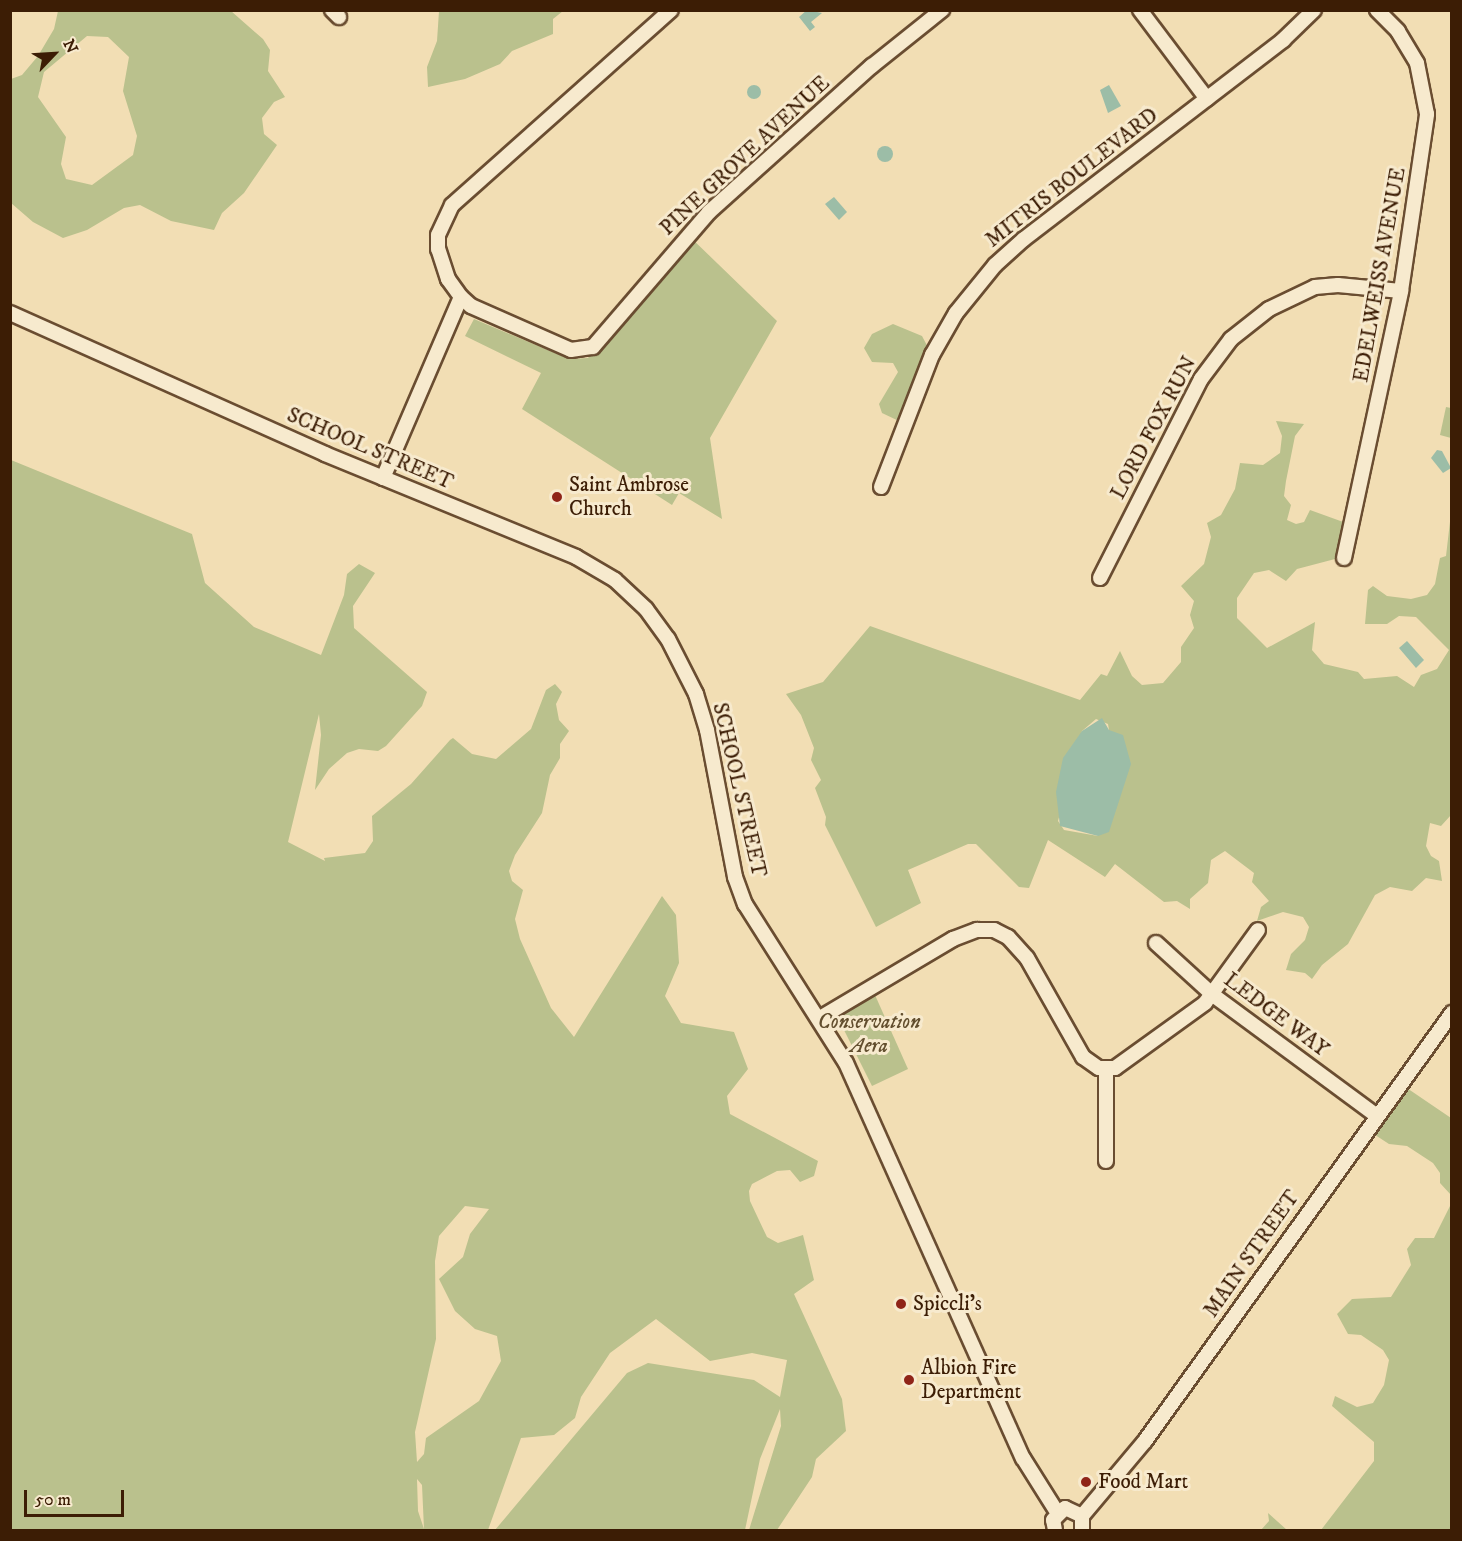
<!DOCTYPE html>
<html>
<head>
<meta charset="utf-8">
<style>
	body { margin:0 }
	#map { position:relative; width:1462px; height:1541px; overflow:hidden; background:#f2deb4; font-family:"IM FELL DW Pica",serif }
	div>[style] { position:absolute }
	.green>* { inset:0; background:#bac18d }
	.water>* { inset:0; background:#9cbda7 }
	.round { border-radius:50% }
	.roads { filter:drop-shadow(2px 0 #6a4d31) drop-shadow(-2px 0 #6a4d31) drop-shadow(0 2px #6a4d31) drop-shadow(0 -2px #6a4d31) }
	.minor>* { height:14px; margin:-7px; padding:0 7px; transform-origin:7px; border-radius:7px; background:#f7eace }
	.dots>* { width:16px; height:16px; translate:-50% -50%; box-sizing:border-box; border:3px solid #f7eace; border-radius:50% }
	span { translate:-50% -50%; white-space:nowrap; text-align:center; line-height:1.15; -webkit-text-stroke:6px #f7eace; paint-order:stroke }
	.street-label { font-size:21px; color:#3c1d05 }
	.poi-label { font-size:21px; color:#3c1d05 }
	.left { translate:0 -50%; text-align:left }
	.park-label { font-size:21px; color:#624e2e; font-style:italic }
	.frame { position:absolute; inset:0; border:12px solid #3c1d05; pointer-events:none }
	.north { position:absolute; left:24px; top:24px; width:60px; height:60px; -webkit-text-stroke:4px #f7eace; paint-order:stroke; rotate:65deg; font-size:16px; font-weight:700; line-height:24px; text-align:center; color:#3c1d05 }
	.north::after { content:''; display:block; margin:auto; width:21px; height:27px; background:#3c1d05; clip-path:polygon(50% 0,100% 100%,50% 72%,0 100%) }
	.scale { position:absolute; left:24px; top:1490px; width:100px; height:27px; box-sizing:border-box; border:3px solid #3c1d05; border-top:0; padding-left:8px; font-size:18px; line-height:21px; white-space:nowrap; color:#3c1d05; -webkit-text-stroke:4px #f7eace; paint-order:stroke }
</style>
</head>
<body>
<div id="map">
	<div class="green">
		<div style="clip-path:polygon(evenodd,58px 11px,231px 11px,263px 39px,270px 50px,268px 71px,285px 97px,274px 102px,262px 118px,264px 134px,277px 145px,244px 193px,222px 213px,214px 230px,171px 221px,140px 205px,124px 208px,87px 230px,63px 238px,33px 222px,11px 203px,11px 79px,22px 75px,38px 56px,54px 29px,58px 11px,87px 36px,108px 37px,129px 57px,123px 91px,137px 136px,133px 155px,92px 185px,66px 179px,61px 164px,66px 137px,38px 97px,44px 72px,87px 36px)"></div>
		<div style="clip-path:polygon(439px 11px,439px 10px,563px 11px,553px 19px,553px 34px,512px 51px,500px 64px,465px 79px,428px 87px,427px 67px,437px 41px)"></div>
		<div style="clip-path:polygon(687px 234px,777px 321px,710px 438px,722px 519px,679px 493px,672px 505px,522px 409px,541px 373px,465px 336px,474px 319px,569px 359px,588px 358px)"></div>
		<div style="clip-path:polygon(893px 324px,922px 336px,932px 355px,901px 422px,882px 413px,879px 404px,898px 372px,893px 363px,872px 362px,864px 348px,872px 334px)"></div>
		<div style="clip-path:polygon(1446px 407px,1451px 408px,1451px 438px,1440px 435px)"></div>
		<div style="clip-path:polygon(evenodd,1276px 421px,1304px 424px,1295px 436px,1286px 481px,1284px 496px,1291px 505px,1287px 520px,1296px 524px,1304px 522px,1310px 510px,1346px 523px,1335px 559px,1297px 569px,1286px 581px,1269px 570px,1254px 573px,1237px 598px,1237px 618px,1267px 648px,1315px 622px,1312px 650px,1324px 664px,1358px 672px,1364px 679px,1397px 676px,1414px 687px,1421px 675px,1437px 669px,1449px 650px,1416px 617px,1399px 616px,1387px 624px,1365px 624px,1368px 590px,1373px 586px,1387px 596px,1411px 599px,1427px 595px,1435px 584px,1440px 558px,1446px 556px,1451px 513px,1451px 815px,1441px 826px,1430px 823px,1426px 846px,1431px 856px,1439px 861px,1442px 881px,1426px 878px,1412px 891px,1390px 887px,1375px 895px,1348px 944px,1322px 965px,1312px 979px,1305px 973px,1286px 970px,1291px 954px,1305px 940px,1309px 927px,1303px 917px,1283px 912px,1257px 921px,1261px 907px,1269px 901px,1252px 882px,1254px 873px,1225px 851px,1211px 860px,1208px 883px,1190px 899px,1190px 909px,1177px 901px,1164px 902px,1115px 864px,1105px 877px,1048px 840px,1029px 888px,1019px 887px,976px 844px,968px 844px,908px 870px,921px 903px,876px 927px,825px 825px,826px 817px,815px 788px,821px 780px,811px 760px,814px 748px,801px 715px,786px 694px,823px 682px,870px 626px,1080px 700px,1101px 674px,1107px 676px,1120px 651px,1132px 676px,1142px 685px,1163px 683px,1181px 662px,1181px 647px,1194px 628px,1190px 615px,1194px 601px,1181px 586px,1204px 564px,1211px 537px,1207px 523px,1221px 515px,1235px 489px,1240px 463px,1263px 465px,1280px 453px,1282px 436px,1276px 421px,1096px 719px,1108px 724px,1109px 730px,1098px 836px,1064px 830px,1058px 821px,1082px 731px,1096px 719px)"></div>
		<div style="clip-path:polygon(evenodd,11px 460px,192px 534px,205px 583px,254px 627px,321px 655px,344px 595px,347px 574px,359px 564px,375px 573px,353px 606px,354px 628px,427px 692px,422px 706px,386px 746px,378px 751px,359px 749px,347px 753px,329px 769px,315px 790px,321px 735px,319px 714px,288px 842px,325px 861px,324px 858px,365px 853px,373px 841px,372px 816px,411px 784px,450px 740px,453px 738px,472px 754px,496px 759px,531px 729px,546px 690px,555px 684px,562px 692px,556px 704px,559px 720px,569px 731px,560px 744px,560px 758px,550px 775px,542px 813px,515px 855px,509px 871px,512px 881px,523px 890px,515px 919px,520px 939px,551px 1008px,574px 1037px,662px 896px,676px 915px,679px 963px,665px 996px,681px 1023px,734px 1032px,748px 1069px,727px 1096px,730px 1114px,818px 1161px,814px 1176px,800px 1182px,790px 1170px,777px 1171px,752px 1184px,749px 1191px,750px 1201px,767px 1237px,778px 1243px,803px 1235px,814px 1280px,794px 1294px,842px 1399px,846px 1431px,816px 1459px,812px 1477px,777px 1530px,749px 1530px,781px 1426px,780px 1409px,760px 1459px,745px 1530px,495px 1530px,627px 1373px,648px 1363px,754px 1380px,780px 1397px,787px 1360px,752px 1353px,710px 1361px,656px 1319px,610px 1353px,581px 1397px,575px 1418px,554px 1435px,521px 1438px,488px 1530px,11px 1530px,11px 460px,465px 1206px,489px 1209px,470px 1234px,463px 1257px,439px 1279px,455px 1311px,475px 1329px,497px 1336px,501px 1361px,479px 1401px,426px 1438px,424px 1454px,417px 1462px,415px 1432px,436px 1339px,435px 1261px,439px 1236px,465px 1206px,11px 460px,417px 1479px,422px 1485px,424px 1529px,418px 1511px,417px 1479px)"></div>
		<div style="clip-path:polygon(875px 995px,908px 1069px,872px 1086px,838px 1018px)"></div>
		<div style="clip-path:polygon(1398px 1082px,1451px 1118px,1451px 1530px,1321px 1530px,1374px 1461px,1374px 1442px,1332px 1406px,1335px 1396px,1357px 1407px,1373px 1403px,1384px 1385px,1389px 1360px,1383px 1350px,1361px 1335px,1348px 1334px,1337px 1314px,1352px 1299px,1391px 1297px,1411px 1265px,1407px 1249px,1415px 1238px,1434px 1238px,1451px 1204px,1451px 1195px,1440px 1183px,1440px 1173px,1433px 1163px,1407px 1146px,1389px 1144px,1366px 1129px)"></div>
		<div style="clip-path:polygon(1268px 1513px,1287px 1530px,1261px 1530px,1269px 1521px)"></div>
	</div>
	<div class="water">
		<div style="clip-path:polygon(807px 10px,822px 13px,811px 22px,815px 27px,810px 31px,799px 17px)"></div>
		<div style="clip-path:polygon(1109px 85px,1121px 106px,1108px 113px,1100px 90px)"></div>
		<div class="round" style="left:747px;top:85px;width:14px;height:14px"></div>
		<div class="round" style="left:877px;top:146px;width:16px;height:16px"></div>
		<div style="clip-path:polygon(834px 197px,847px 212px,839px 220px,825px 204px)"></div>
		<div style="clip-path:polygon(1437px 450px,1442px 451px,1451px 468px,1443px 473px,1431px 458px)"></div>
		<div style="clip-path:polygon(1407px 641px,1424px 660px,1416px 668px,1399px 648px)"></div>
		<div style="clip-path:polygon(1102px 718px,1109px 730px,1123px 735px,1131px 764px,1109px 832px,1098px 836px,1060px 826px,1056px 792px,1063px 758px,1082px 731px)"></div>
	</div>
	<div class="roads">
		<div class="minor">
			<div style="left:332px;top:10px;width:10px;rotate:45deg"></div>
			<div style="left:1140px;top:10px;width:111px;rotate:53deg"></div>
			<div style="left:461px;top:297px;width:13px;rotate:42deg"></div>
			<div style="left:471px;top:306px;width:109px;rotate:23.7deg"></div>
			<div style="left:571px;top:350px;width:22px;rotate:-8deg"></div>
			<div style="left:593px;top:347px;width:178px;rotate:-49.3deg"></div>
			<div style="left:709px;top:212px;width:219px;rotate:-41.9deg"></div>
			<div style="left:872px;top:66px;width:90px;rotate:-38.7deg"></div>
			<div style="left:10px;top:313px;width:345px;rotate:24.1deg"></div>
			<div style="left:325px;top:454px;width:271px;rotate:22.3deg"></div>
			<div style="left:576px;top:557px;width:45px;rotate:30.5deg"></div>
			<div style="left:615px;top:580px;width:42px;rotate:43.1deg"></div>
			<div style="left:646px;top:609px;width:37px;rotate:54deg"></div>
			<div style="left:668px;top:639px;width:62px;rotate:63deg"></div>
			<div style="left:696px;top:694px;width:38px;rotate:73deg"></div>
			<div style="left:707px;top:730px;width:150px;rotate:79.2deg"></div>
			<div style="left:735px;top:877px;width:29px;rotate:70deg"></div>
			<div style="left:745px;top:904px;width:188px;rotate:57.6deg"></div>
			<div style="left:846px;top:1063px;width:433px;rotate:65.9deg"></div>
			<div style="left:1023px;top:1458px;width:64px;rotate:57.8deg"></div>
			<div style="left:383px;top:478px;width:197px;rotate:-66.7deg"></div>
			<div style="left:461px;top:297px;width:22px;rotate:-126deg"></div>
			<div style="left:448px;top:279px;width:32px;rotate:-108deg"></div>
			<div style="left:438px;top:249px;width:14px;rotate:-90deg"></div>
			<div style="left:438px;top:235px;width:33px;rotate:-65deg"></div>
			<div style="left:452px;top:205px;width:293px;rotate:-41.7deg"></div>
			<div style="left:881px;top:487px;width:142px;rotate:-68.9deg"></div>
			<div style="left:932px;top:355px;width:48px;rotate:-60.3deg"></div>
			<div style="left:956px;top:313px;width:62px;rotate:-50.9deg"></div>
			<div style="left:995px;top:265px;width:39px;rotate:-42deg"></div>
			<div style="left:1024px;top:239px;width:327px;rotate:-37.5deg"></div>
			<div style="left:1283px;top:40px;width:43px;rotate:-44.1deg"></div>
			<div style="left:1344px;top:558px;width:273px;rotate:-77.9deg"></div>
			<div style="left:1401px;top:291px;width:179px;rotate:-81.6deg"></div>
			<div style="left:1427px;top:114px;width:52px;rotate:-101.1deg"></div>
			<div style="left:1417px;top:63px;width:37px;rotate:-121deg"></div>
			<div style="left:1398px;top:31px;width:30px;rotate:-135deg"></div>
			<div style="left:1100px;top:578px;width:223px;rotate:-63.1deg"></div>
			<div style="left:1201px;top:379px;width:50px;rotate:-53.1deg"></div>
			<div style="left:1231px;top:339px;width:48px;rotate:-38.3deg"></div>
			<div style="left:1269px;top:309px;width:51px;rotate:-25.6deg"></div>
			<div style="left:1315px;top:287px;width:23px;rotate:-5deg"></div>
			<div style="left:1338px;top:285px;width:63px;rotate:5.4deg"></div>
			<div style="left:1156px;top:943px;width:77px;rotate:42.4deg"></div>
			<div style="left:1213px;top:995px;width:202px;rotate:36.4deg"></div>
			<div style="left:820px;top:1018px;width:155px;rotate:-30.7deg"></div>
			<div style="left:953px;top:939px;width:26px;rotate:-21deg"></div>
			<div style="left:977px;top:930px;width:17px"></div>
			<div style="left:994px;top:930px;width:16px;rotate:27deg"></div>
			<div style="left:1008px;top:937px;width:28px;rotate:48deg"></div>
			<div style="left:1027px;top:958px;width:114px;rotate:60.5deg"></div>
			<div style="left:1083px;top:1057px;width:19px;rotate:35deg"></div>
			<div style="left:1099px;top:1068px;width:16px"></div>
			<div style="left:1115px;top:1068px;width:111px;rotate:-35.8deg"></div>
			<div style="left:1205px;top:1003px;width:90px;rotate:-54deg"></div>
			<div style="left:1106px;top:1069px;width:92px;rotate:90deg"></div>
			<div style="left:1082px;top:1516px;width:98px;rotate:-50deg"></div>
			<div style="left:1145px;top:1441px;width:527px;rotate:-54.35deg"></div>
			<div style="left:1055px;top:1530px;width:10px;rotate:-101deg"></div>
			<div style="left:1053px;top:1520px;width:17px;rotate:-45deg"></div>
			<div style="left:1065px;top:1508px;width:19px;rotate:25deg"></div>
			<div style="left:1082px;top:1516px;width:14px;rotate:90deg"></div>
		</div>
	</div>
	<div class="dots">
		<div style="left:557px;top:497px;background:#8f2418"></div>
		<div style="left:901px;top:1304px;background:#8f2418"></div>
		<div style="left:909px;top:1380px;background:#8f2418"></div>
		<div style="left:1086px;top:1482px;background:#8f2418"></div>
	</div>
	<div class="street-label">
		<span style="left:745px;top:156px;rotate:-43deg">PINE GROVE AVENUE</span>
		<span style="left:1072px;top:178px;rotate:-38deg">MITRIS BOULEVARD</span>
		<span style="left:1380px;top:275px;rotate:-80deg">EDELWEISS AVENUE</span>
		<span style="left:1154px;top:428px;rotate:-62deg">LORD FOX RUN</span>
		<span style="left:370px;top:449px;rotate:23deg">SCHOOL STREET</span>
		<span style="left:739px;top:790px;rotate:77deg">SCHOOL STREET</span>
		<span style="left:1276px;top:1015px;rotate:37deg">LEDGE WAY</span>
		<span style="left:1252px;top:1254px;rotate:-55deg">MAIN STREET</span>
	</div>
	<div class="poi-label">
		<span class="left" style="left:569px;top:497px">Saint Ambrose<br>Church</span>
		<span class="left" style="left:913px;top:1304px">Spiccli's</span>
		<span class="left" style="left:921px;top:1380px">Albion Fire<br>Department</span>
		<span class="left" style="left:1098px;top:1482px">Food Mart</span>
	</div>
	<div class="park-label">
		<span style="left:869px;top:1034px">Conservation<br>Aera</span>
	</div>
	<div class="frame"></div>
	<div class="north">N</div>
	<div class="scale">50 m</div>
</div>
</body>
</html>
